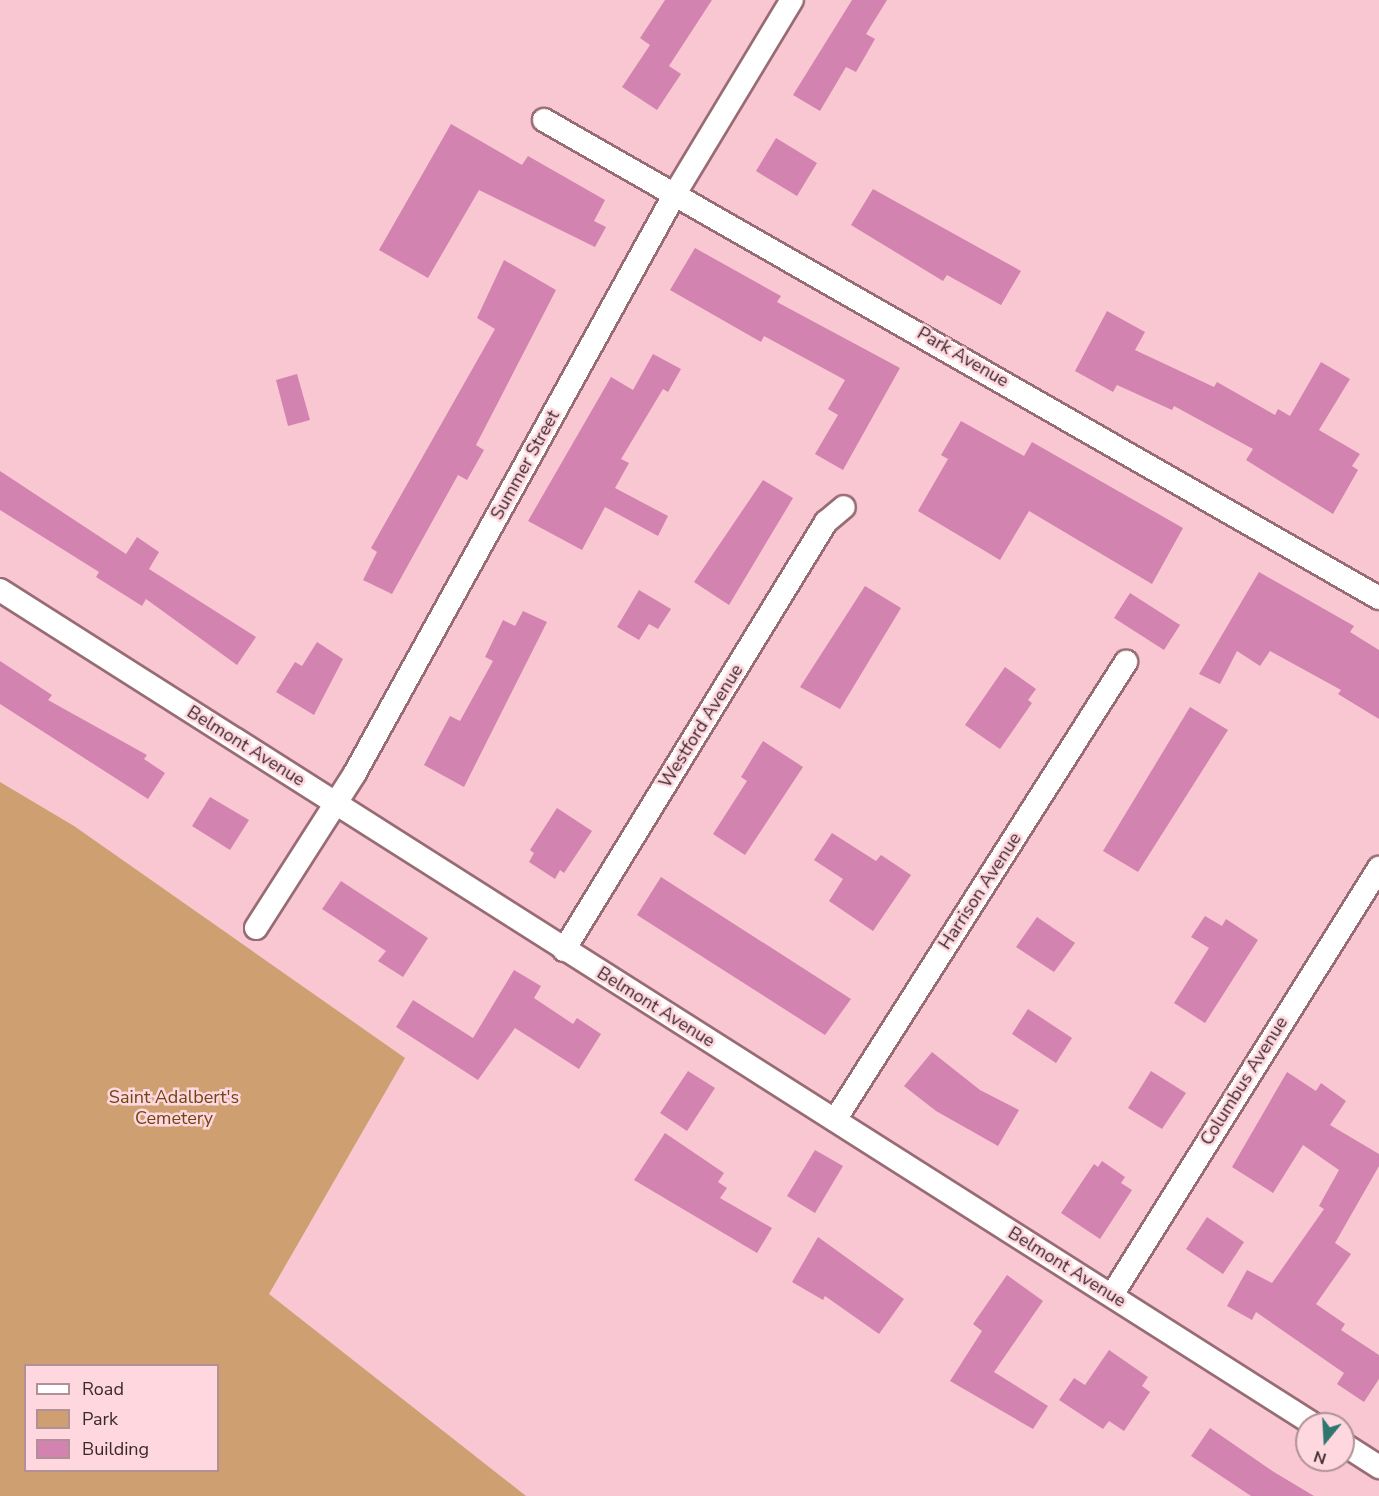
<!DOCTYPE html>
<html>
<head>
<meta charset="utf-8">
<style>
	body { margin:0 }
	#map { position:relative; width:1379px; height:1496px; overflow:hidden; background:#f8c7d1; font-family:"Nunito Sans",sans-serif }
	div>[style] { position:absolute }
	.green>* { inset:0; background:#ce9f70 }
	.building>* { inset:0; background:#d383b0 }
	.roads { filter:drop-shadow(2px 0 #986c75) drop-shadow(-2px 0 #986c75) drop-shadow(0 2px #986c75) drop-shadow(0 -2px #986c75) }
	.minor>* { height:22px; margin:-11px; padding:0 11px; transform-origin:11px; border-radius:11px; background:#fff }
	span { translate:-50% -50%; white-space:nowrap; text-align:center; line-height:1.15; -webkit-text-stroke:5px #ffd7df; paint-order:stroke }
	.street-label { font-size:18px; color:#3b282c }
	.park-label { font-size:18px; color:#704512 }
	.legend { position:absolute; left:24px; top:1364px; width:195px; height:108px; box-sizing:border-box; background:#ffd7df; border:2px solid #b19197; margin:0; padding:8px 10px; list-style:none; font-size:18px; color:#3b282c }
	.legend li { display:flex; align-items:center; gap:12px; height:30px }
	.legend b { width:30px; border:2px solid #b19197 }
	.north { position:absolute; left:1295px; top:1412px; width:60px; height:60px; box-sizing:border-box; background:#ffd7df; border:2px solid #b19197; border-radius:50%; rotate:198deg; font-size:16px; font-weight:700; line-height:24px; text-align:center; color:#3b282c }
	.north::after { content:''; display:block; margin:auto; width:21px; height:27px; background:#2e766e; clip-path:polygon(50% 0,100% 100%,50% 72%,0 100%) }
</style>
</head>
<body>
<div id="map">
	<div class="green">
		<div style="clip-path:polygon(evenodd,0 782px,74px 826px,405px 1058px,269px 1294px,526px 1496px,0 1496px,0 782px,26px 1366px,218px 1366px,218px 1470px,26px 1470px,26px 1366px)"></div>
	</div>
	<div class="building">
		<div style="clip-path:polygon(665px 0,712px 0,669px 66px,681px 74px,657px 110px,622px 87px,650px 45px,640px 38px)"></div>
		<div style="clip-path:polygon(852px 0,887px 0,866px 34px,875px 39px,856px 72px,846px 67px,820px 111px,793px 95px)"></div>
		<div style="clip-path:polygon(451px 124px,522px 165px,528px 156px,605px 200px,594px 221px,606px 227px,595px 247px,479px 190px,428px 278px,379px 250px)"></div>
		<div style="clip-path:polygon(776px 138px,817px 163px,797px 196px,756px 171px)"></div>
		<div style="clip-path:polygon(873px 189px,1021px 271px,1001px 305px,947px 275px,943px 281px,851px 225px)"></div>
		<div style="clip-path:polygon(695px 248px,781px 296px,777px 302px,900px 368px,843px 470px,815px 454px,838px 415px,828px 409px,845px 380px,764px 336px,761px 342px,670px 290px)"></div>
		<div style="clip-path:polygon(504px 260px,556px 290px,476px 445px,484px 450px,467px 480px,458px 475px,392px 594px,363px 580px,377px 552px,371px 548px,495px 329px,477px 318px)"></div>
		<div style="clip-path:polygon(1107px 311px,1145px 332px,1135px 350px,1214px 387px,1217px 382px,1275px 415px,1278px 409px,1290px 416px,1321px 362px,1350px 379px,1319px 430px,1360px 454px,1352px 466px,1358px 470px,1333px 514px,1246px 460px,1253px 449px,1174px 406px,1172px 410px,1117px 385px,1113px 392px,1075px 371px)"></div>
		<div style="clip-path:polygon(653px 354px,681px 369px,668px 392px,663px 389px,621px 459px,629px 463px,615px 488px,668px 516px,658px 536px,605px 507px,582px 550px,528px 521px,611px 377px,633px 390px)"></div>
		<div style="clip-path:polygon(297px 374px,310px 420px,288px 426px,276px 380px)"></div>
		<div style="clip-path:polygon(961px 421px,1024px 456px,1032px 442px,1183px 528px,1152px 584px,1029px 511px,1000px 560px,918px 511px,948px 459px,941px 455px)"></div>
		<div style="clip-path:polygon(0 471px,126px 554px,137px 537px,159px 552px,149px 569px,256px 637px,237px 665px,146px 599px,142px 606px,96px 577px,99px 572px,0 510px)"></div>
		<div style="clip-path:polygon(763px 480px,793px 498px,729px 605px,694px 582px)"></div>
		<div style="clip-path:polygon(1259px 572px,1354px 626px,1350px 632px,1379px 650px,1379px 719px,1338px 694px,1341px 690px,1270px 651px,1260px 666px,1237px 651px,1220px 684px,1199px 674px)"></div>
		<div style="clip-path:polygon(865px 586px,901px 608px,840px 709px,800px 687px)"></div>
		<div style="clip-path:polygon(639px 590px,671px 609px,658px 629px,649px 624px,639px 640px,617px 627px)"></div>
		<div style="clip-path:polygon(1130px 593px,1180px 625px,1164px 650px,1114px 618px)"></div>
		<div style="clip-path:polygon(523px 611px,547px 622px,464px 787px,424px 765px,450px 716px,460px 721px,493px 661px,485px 657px,503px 620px,515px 626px)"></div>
		<div style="clip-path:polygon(317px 642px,343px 659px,314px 715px,276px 692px,295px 662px,302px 666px)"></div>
		<div style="clip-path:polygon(0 661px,52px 695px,48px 700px,147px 755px,144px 759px,165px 773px,148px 799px,0 704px)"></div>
		<div style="clip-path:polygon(1005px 667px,1036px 689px,1028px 700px,1032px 703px,1000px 749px,965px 725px)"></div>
		<div style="clip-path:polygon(1190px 707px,1228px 730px,1138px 872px,1103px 851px)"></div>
		<div style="clip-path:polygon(763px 741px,803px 767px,745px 855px,713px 834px,747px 781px,741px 777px)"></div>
		<div style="clip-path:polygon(210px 797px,249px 820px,230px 850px,192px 826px)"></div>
		<div style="clip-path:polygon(557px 808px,592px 831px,564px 873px,560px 870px,555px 879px,529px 862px,534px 853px,530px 850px)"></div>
		<div style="clip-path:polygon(832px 833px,876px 861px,881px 855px,911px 875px,873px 931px,829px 901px,843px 879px,814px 860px)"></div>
		<div style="clip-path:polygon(661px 877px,851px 999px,825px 1035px,637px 915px)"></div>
		<div style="clip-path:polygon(341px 881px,428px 938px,403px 977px,378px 961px,386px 951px,322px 909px)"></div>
		<div style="clip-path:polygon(1205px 916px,1222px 926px,1226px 919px,1258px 940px,1205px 1023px,1174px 1003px,1209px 948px,1191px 937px)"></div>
		<div style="clip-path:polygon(1037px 917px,1075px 943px,1054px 972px,1016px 947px)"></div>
		<div style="clip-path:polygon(514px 970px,541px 986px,534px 998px,573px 1024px,577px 1018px,601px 1034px,579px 1069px,515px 1028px,478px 1080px,396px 1027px,413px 1000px,473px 1038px)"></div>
		<div style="clip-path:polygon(1028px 1009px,1072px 1038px,1056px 1063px,1012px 1034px)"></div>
		<div style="clip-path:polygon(932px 1052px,980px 1090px,1019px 1110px,998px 1146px,936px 1111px,904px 1086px)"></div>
		<div style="clip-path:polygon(688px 1071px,715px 1088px,687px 1131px,660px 1113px)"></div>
		<div style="clip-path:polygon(1151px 1071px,1186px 1093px,1162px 1129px,1128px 1108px)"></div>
		<div style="clip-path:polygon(1287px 1072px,1316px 1091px,1321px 1083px,1346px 1101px,1330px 1125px,1379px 1154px,1379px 1166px,1335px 1243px,1351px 1254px,1316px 1304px,1345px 1324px,1341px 1330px,1379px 1355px,1379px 1379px,1364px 1402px,1337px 1384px,1344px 1373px,1256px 1312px,1252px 1320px,1227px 1306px,1247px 1270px,1272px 1283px,1324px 1209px,1319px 1206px,1339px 1170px,1303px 1145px,1273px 1193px,1232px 1167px)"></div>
		<div style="clip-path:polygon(665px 1133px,724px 1173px,718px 1182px,727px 1188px,720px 1198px,772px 1228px,757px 1253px,634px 1180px)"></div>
		<div style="clip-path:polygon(815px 1150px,843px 1166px,815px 1213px,787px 1196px)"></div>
		<div style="clip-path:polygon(1102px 1161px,1125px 1177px,1121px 1183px,1132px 1190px,1100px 1239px,1061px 1213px,1094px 1164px,1098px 1167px)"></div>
		<div style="clip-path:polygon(1207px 1217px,1244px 1242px,1223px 1274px,1186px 1249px)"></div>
		<div style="clip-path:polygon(818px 1237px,904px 1299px,879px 1334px,825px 1296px,823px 1300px,792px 1282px)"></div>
		<div style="clip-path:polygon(1007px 1275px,1043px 1301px,994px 1372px,1048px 1406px,1033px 1429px,950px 1381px,982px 1331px,973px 1324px)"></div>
		<div style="clip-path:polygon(1109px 1350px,1148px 1377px,1142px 1386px,1150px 1392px,1124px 1431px,1109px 1421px,1103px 1429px,1059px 1400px,1074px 1378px,1085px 1385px)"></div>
		<div style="clip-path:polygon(1210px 1428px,1274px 1472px,1314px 1496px,1251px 1496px,1191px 1456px)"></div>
	</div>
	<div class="roads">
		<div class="minor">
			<div style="left:544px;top:120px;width:962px;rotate:29.79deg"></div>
			<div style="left:0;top:590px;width:1555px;rotate:32.42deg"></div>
			<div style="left:256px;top:928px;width:184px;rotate:-57.4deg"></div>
			<div style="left:355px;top:773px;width:664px;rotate:-61.08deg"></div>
			<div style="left:676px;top:192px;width:224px;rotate:-58.9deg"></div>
			<div style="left:564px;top:950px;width:502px;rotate:-58.53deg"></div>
			<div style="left:826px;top:522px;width:23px;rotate:-40deg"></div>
			<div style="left:835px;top:1120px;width:543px;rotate:-57.57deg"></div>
			<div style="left:1112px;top:1295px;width:504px;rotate:-57.98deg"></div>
			<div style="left:1343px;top:1444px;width:43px;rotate:32.6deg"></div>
		</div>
	</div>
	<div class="street-label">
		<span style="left:963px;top:357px;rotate:30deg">Park Avenue</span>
		<span style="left:525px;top:465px;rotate:-61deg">Summer Street</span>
		<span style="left:701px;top:726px;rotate:-58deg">Westford Avenue</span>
		<span style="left:246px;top:746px;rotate:32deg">Belmont Avenue</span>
		<span style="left:980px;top:891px;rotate:-57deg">Harrison Avenue</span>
		<span style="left:656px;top:1007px;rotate:32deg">Belmont Avenue</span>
		<span style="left:1244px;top:1081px;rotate:-58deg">Columbus Avenue</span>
		<span style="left:1067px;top:1267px;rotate:32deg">Belmont Avenue</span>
	</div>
	<div class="park-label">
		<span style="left:174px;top:1108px">Saint Adalbert's<br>Cemetery</span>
	</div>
	<ul class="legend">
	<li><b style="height:8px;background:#fff"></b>Road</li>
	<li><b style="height:16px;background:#ce9f70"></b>Park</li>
	<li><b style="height:16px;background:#d383b0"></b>Building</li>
	</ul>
	<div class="north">N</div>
</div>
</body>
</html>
